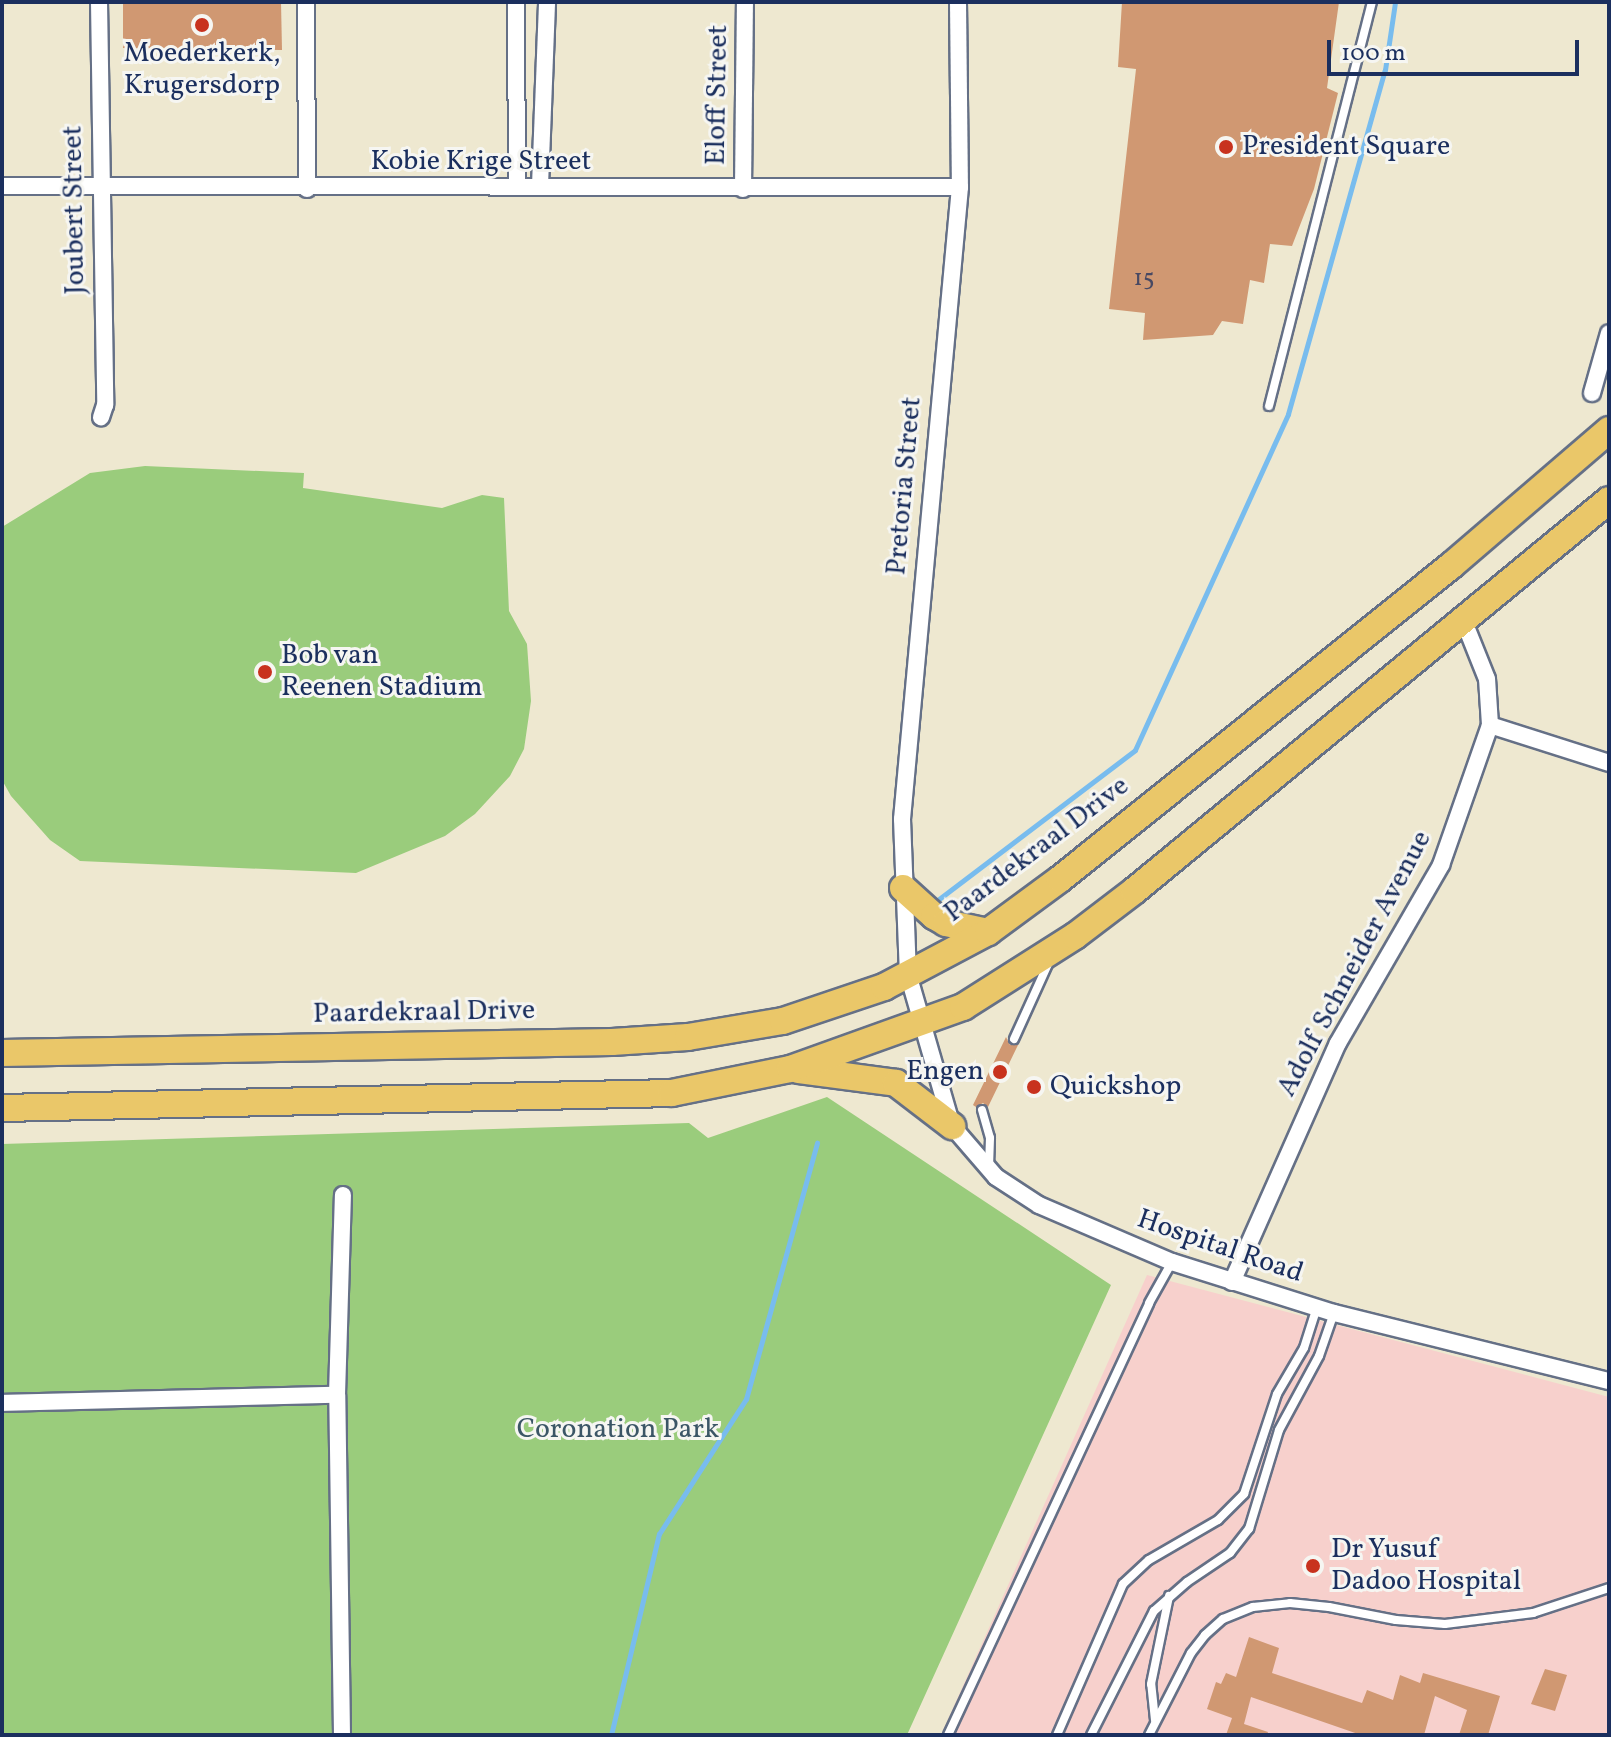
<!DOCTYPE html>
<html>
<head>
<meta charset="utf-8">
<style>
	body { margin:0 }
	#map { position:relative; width:1611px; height:1737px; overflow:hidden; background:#eee8d0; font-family:Vollkorn,serif }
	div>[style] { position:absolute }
	.built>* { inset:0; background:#f7d0cc }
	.green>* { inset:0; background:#9acc7c }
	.stream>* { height:5px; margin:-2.5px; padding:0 2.5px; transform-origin:2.5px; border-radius:2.5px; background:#78bcee }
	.building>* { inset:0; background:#d09872 }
	.roads { filter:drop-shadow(2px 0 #657086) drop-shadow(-2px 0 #657086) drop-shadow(0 2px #657086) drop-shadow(0 -2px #657086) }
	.lane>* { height:8px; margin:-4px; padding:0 4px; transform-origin:4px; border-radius:4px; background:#fff }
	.street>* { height:16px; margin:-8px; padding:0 8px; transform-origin:8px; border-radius:8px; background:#fff }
	.primary>* { height:26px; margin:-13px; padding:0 13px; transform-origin:13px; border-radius:13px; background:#eac769 }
	.dots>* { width:22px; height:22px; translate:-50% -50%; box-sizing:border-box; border:4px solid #f6f6f2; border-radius:50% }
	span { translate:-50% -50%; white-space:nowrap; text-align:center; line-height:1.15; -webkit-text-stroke:6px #f6f6f2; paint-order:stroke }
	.number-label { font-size:24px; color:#484963 }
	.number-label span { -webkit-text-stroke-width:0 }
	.poi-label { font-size:28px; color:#1b2f5e }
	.left { translate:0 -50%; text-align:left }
	.right { translate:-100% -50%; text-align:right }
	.street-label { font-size:28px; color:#1b2f5e }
	.park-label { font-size:28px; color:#3b5666 }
	.frame { position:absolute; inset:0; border:4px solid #1b2f5e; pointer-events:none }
	.scale { position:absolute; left:1327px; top:40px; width:252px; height:36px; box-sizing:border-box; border:4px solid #1b2f5e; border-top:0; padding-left:10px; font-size:24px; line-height:28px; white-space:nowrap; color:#1b2f5e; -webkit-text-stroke:6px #f6f6f2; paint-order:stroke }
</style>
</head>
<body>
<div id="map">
	<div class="built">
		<div style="clip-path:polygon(1147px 1275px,1609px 1397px,1609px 1735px,941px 1735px)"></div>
	</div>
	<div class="green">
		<div style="clip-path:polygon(145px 466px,304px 473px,303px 488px,442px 508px,482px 495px,504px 498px,509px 611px,527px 644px,531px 701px,524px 749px,510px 776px,475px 814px,445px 836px,356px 873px,80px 861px,50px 840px,11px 796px,2px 780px,2px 527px,90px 473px)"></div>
		<div style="clip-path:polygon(827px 1097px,1111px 1285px,907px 1735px,2px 1735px,2px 1144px,689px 1123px,708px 1138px)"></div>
	</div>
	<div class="stream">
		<div style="left:935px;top:902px;width:251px;rotate:-37.2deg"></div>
		<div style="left:1135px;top:750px;width:369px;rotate:-65.5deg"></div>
		<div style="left:1288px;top:414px;width:357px;rotate:-74.3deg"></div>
		<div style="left:1385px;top:70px;width:69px;rotate:-81.6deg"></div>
		<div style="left:611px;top:1735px;width:207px;rotate:-76.6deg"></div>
		<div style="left:659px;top:1534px;width:161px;rotate:-57.2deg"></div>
		<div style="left:746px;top:1399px;width:266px;rotate:-74.5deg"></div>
	</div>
	<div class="building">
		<div style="clip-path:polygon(123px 2px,281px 2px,282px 50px,123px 48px)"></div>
		<div style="clip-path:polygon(1122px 2px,1339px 2px,1327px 88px,1338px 93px,1314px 189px,1292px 246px,1270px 244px,1264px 283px,1250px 280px,1243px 324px,1222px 321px,1213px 335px,1143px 340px,1145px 313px,1109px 309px,1136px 69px,1118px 67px)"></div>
		<div style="clip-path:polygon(1006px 1037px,1010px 1045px,1019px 1043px,988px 1107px,983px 1103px,976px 1107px,973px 1105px)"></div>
		<div style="clip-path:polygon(1249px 1637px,1279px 1648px,1272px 1673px,1362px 1703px,1367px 1690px,1393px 1700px,1400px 1675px,1420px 1683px,1423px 1673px,1500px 1696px,1488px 1735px,1459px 1735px,1467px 1710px,1435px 1696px,1424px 1735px,1361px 1735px,1251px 1697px,1244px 1724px,1268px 1732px,1267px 1735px,1226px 1735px,1232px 1718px,1207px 1709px,1216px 1682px,1221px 1684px,1226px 1673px,1236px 1677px)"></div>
		<div style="clip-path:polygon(1545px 1669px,1567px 1675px,1555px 1711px,1531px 1704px)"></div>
	</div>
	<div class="roads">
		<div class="lane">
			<div style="left:1269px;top:406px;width:417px;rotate:-75.7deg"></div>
			<div style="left:1014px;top:1039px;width:82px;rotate:-65.6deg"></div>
			<div style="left:982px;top:1110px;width:29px;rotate:74deg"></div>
			<div style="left:990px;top:1138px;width:30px;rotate:92deg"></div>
			<div style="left:1155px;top:1720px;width:36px;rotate:-96deg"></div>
			<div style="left:1151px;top:1684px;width:90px;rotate:-78.4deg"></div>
			<div style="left:948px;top:1735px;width:476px;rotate:-65deg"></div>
			<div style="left:1149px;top:1303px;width:47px;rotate:-60.7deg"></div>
			<div style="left:1057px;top:1735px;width:165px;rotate:-66.4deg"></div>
			<div style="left:1123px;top:1584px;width:35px;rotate:-43deg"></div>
			<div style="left:1149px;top:1560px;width:80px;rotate:-30.1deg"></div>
			<div style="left:1218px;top:1520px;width:37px;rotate:-45deg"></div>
			<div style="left:1244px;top:1494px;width:105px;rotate:-71.7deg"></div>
			<div style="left:1277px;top:1394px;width:53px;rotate:-59.6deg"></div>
			<div style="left:1304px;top:1348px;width:43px;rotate:-72.4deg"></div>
			<div style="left:1091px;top:1735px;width:139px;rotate:-63.1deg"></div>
			<div style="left:1154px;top:1611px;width:44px;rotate:-41.3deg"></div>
			<div style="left:1187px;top:1582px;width:52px;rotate:-34deg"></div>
			<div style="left:1230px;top:1553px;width:31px;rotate:-52deg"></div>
			<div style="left:1249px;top:1529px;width:103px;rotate:-73.1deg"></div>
			<div style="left:1279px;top:1430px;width:84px;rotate:-61.6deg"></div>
			<div style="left:1319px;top:1356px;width:46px;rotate:-70.8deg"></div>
			<div style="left:1149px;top:1735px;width:92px;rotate:-62.9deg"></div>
			<div style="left:1191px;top:1653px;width:23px;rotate:-52deg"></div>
			<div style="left:1205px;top:1635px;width:24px;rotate:-42deg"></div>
			<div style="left:1223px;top:1619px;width:32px;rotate:-22deg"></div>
			<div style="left:1253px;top:1607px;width:37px;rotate:-6deg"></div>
			<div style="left:1290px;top:1603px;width:39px;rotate:6deg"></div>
			<div style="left:1329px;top:1607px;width:68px;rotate:11deg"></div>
			<div style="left:1396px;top:1620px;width:49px;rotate:4.7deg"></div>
			<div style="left:1445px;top:1624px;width:89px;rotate:-7.1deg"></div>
			<div style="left:1533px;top:1613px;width:80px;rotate:-18.2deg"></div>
		</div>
		<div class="street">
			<div style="left:99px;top:2px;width:403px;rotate:89.1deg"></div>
			<div style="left:105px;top:405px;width:13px;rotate:108deg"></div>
			<div style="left:306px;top:2px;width:187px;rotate:89.7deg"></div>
			<div style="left:516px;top:2px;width:183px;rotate:89.7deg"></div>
			<div style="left:958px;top:2px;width:185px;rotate:89.4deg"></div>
			<div style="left:960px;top:187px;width:635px;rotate:95.24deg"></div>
			<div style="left:902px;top:819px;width:155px;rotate:87.8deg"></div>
			<div style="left:908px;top:974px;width:158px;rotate:73.9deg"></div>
			<div style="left:952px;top:1126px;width:67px;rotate:49.2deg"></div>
			<div style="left:996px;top:1177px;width:51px;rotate:33.1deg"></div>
			<div style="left:1039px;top:1205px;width:145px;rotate:23.2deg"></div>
			<div style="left:1172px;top:1262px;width:170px;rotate:17.5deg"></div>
			<div style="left:1334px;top:1313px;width:283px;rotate:13.9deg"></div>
			<div style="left:2px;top:186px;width:958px;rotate:0.06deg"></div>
			<div style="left:540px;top:186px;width:184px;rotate:-87.8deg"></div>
			<div style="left:743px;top:189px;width:187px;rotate:-89.4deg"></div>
			<div style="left:1592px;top:393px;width:62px;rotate:-74.2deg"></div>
			<div style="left:1490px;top:725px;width:125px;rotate:17.7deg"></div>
			<div style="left:1232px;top:1282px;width:261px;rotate:-66.1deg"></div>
			<div style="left:1338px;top:1043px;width:206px;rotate:-59.9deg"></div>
			<div style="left:1441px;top:865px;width:148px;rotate:-70.7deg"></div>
			<div style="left:1490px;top:725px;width:46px;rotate:-93.7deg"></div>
			<div style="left:1487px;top:679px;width:65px;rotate:-111.8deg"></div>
			<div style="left:2px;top:1403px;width:335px;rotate:-1.4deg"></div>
			<div style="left:342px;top:1735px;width:340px;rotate:-90.8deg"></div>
			<div style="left:337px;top:1395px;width:200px;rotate:-88.3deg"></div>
		</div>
		<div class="primary">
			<div style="left:903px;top:888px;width:42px;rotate:42.1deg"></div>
			<div style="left:934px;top:916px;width:14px;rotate:30deg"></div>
			<div style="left:946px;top:923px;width:43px;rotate:12.1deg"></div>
			<div style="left:2px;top:1053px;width:610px;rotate:-1.03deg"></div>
			<div style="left:612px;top:1042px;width:76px;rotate:-3.8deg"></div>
			<div style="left:688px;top:1037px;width:96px;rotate:-9.6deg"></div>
			<div style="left:783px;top:1021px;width:107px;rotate:-18.6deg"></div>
			<div style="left:884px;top:987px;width:118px;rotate:-27.9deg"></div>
			<div style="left:988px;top:932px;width:89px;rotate:-36.4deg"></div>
			<div style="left:1060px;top:879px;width:502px;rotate:-38.7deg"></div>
			<div style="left:1452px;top:565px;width:207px;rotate:-40.7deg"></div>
			<div style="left:799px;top:1070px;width:98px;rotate:7.6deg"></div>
			<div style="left:896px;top:1083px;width:71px;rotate:37.5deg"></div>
			<div style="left:2px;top:1108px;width:670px;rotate:-1.28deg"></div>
			<div style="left:672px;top:1093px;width:120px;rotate:-11.5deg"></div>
			<div style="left:790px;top:1069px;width:184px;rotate:-19.7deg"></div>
			<div style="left:963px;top:1007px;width:133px;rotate:-32.4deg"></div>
			<div style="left:1075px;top:936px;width:74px;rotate:-37.3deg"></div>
			<div style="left:1134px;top:891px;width:615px;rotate:-39.46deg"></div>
		</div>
	</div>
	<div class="dots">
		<div style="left:202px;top:25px;background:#c8321e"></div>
		<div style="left:1226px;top:147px;background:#c8321e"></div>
		<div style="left:265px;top:672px;background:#c8321e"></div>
		<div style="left:1000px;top:1072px;background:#c8321e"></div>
		<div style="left:1034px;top:1087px;background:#c8321e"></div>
		<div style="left:1313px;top:1566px;background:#c8321e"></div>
	</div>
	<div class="number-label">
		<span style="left:1144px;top:280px">15</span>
	</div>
	<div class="poi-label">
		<span style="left:202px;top:70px">Moederkerk,<br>Krugersdorp</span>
		<span class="left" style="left:1242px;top:147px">President Square</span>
		<span class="left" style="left:281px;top:672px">Bob van<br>Reenen Stadium</span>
		<span class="right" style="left:984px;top:1072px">Engen</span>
		<span class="left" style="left:1050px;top:1087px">Quickshop</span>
		<span class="left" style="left:1331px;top:1566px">Dr Yusuf<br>Dadoo Hospital</span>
	</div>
	<div class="street-label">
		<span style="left:718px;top:95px;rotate:-89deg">Eloff Street</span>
		<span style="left:481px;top:162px">Kobie Krige Street</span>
		<span style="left:75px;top:210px;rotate:-91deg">Joubert Street</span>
		<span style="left:905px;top:486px;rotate:-85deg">Pretoria Street</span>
		<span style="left:1037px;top:850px;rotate:-37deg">Paardekraal Drive</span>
		<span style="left:1355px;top:964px;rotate:-62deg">Adolf Schneider Avenue</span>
		<span style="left:424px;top:1013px;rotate:-1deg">Paardekraal Drive</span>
		<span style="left:1220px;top:1247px;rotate:19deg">Hospital Road</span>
	</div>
	<div class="park-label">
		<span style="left:618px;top:1430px">Coronation Park</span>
	</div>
	<div class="frame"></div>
	<div class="scale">100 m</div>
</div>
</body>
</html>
